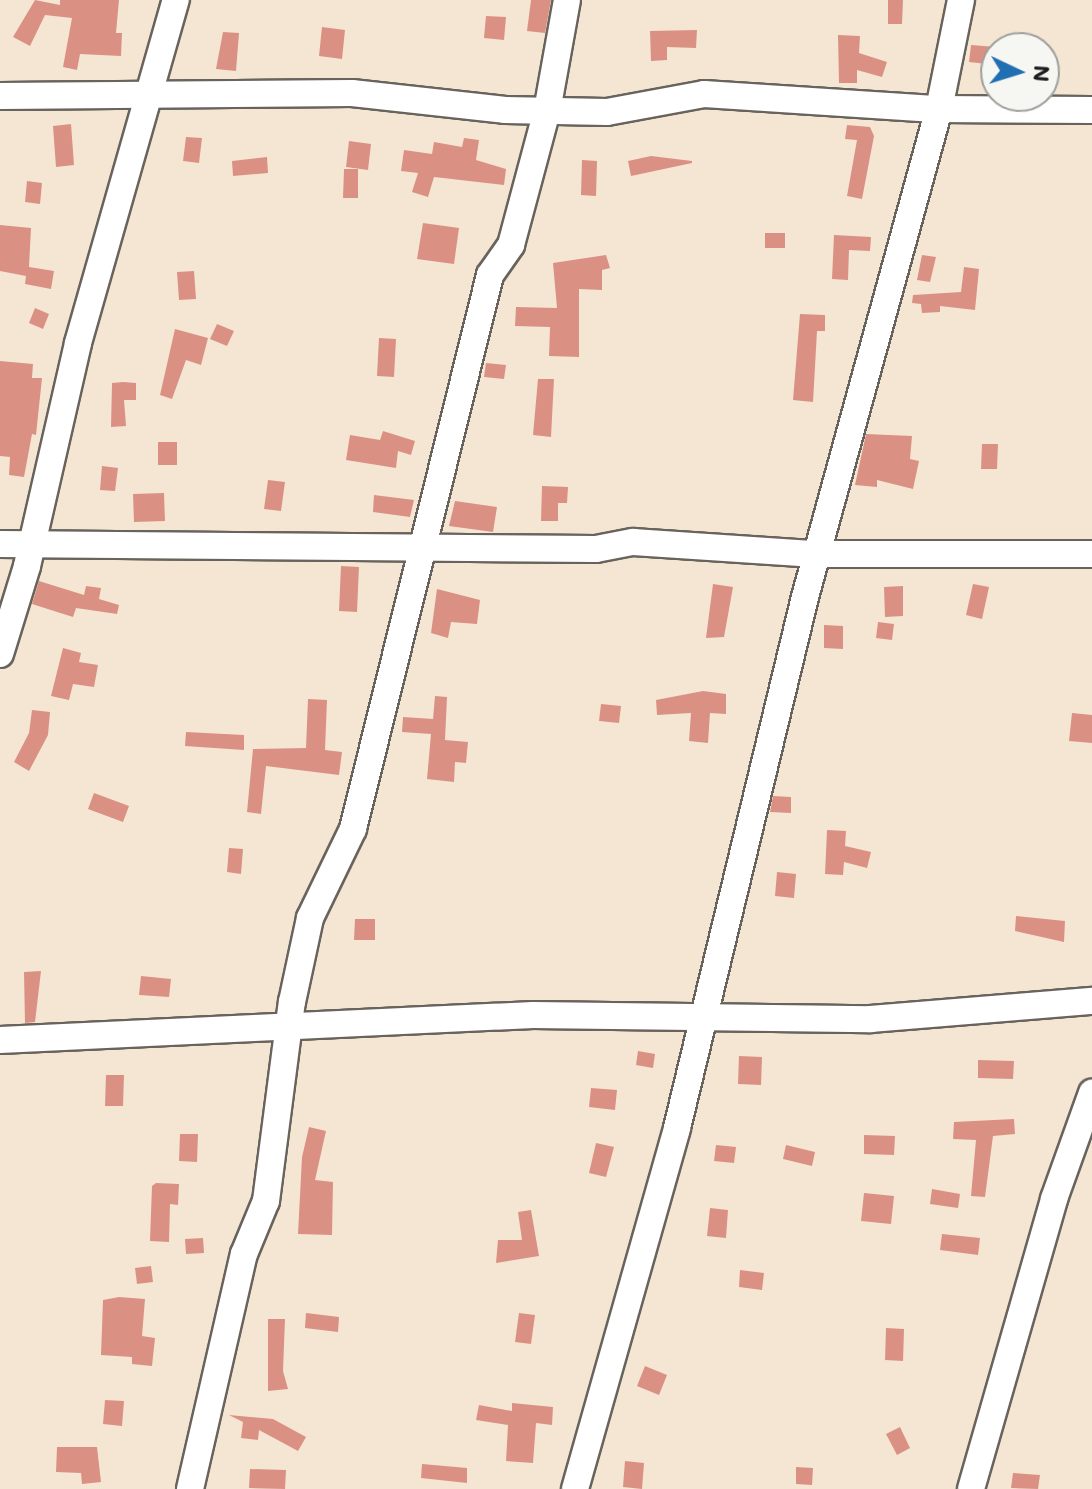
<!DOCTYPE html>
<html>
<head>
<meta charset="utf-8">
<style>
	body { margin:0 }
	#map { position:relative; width:1092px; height:1489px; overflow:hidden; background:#f5e6d3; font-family:Mali,sans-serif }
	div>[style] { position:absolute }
	.building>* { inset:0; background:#da9184 }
	.roads { filter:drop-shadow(2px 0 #68635c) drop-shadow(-2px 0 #68635c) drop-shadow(0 2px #68635c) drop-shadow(0 -2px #68635c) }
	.minor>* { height:26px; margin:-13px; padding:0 13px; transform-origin:13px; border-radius:13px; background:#fff }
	span { translate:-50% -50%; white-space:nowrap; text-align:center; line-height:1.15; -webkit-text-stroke:6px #f6f6f2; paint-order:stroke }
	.north { position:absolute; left:980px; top:32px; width:80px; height:80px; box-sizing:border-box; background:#f6f6f2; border:2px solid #9f9f9c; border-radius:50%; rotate:94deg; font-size:22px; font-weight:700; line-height:32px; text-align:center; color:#1c1c1c }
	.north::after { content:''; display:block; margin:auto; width:28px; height:36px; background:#1f6fb2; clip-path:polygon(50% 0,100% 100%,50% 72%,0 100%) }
</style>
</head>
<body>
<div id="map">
	<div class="building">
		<div style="clip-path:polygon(35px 0,60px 5px,60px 0,119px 0,116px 33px,122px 33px,121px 56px,80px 54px,77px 70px,63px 67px,72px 18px,45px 15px,30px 46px,13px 37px)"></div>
		<div style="clip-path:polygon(531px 0,551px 0,545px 33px,527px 31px)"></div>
		<div style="clip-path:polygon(888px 0,903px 0,902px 24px,888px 24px)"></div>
		<div style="clip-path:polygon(486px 16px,506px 17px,504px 40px,484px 38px)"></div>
		<div style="clip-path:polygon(322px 27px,345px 30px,342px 59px,319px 56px)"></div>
		<div style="clip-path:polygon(697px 30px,696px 48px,667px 47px,667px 60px,651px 61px,650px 31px)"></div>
		<div style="clip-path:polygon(223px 32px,239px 33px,236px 71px,216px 69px)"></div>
		<div style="clip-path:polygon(838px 35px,860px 36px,859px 53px,887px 62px,882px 77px,857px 70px,857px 83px,839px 83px)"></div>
		<div style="clip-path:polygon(971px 45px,996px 47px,996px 65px,969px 62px)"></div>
		<div style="clip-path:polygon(71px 124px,74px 165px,56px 167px,53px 126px)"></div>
		<div style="clip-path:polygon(847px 125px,870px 127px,874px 136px,862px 199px,847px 196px,857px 140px,845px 139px)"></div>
		<div style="clip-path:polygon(186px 137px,202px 138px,199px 163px,183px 161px)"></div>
		<div style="clip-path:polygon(464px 138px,479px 140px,476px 160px,506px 169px,504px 185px,434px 177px,428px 197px,412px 192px,418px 173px,401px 171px,404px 150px,432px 154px,434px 142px,462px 147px)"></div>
		<div style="clip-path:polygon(349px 141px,371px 144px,368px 170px,346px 167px)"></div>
		<div style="clip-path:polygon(651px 156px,692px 161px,692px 163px,631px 176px,628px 161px)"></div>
		<div style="clip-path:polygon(267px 157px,268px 173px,233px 176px,232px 161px)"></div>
		<div style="clip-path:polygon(582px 160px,597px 161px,596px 196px,581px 195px)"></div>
		<div style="clip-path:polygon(344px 169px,358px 169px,358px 198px,343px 198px)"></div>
		<div style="clip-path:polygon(27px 181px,42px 183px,40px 204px,25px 202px)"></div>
		<div style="clip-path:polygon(423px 223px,459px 228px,454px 264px,417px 259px)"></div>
		<div style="clip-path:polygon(0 225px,31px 228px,29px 267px,54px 271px,51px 289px,25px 284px,26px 276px,0 271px)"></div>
		<div style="clip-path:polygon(765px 233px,785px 233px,785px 248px,765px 248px)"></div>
		<div style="clip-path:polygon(834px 235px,871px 237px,870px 251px,849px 250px,848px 280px,832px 279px)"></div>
		<div style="clip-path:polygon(606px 255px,610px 268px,602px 270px,602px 290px,579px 289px,579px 357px,549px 356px,550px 327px,515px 326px,516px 307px,557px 308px,553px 263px)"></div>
		<div style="clip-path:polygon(922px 255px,936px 257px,930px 282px,917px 280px)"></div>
		<div style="clip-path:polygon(964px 267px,979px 269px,975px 310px,940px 306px,940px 312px,922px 313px,921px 304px,912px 303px,913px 295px,961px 292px)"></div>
		<div style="clip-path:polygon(194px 271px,196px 299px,179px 300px,177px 272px)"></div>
		<div style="clip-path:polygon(35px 308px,49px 314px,43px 329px,29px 323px)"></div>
		<div style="clip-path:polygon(800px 314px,825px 315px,825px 331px,817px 331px,813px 402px,793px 400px)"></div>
		<div style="clip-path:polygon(217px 324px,234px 331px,227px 346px,210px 339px)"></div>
		<div style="clip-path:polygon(175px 329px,208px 338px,201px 365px,186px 360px,172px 399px,160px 395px)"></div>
		<div style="clip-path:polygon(379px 338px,396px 339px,394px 377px,377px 376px)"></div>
		<div style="clip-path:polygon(0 361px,33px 364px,32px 378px,42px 378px,36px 435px,32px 434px,24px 477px,9px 475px,10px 457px,0 456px)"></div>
		<div style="clip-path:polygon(486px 363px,506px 365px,504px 379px,484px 377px)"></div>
		<div style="clip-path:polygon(538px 379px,554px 379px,551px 437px,533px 435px)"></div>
		<div style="clip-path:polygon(123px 382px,136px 383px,136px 400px,124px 400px,126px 426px,111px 427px,112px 383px)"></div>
		<div style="clip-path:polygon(383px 431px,415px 441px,411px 455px,398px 451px,396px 468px,346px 460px,350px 435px,380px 440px)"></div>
		<div style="clip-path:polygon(866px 434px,912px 436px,910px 459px,919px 461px,913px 489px,877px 480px,877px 487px,855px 485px)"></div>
		<div style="clip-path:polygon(158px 442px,177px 442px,177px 465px,158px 465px)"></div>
		<div style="clip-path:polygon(982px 444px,998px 444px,997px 469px,981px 469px)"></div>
		<div style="clip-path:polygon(102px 466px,118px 468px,115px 491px,100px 490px)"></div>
		<div style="clip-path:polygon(268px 480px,285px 482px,281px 511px,264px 509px)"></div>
		<div style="clip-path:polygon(542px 486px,568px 487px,567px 503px,558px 503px,558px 521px,541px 521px)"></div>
		<div style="clip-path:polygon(164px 493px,165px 521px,134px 522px,133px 494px)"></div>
		<div style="clip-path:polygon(374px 495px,414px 500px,410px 517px,373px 512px)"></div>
		<div style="clip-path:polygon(455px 501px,497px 507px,493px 532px,449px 526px)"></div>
		<div style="clip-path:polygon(341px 566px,359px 567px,357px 612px,339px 611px)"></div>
		<div style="clip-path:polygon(39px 581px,84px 595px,86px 586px,101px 588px,99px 599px,119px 605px,117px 614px,76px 608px,73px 617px,32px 604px)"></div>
		<div style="clip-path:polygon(713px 584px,733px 587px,724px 637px,706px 638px)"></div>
		<div style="clip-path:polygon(973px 584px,989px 587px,982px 619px,966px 615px)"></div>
		<div style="clip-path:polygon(903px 586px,903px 616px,885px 617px,884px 587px)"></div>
		<div style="clip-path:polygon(437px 589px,480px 600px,477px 624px,451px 622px,448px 638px,431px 633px)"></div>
		<div style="clip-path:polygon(878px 622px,894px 624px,892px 640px,876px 638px)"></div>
		<div style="clip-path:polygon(824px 625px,843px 626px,843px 649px,824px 648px)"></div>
		<div style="clip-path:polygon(63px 648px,81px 653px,79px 662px,98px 665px,94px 687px,73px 684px,69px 700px,51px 696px)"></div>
		<div style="clip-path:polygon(703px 691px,726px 694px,726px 714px,710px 713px,708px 743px,689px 741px,691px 713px,657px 715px,656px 700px)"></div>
		<div style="clip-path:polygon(435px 696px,447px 697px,445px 740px,468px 742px,466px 763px,455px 762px,454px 782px,427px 779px,431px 734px,402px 732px,403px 717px,433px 719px)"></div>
		<div style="clip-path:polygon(308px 699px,327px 700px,325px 750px,342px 752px,339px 775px,266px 766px,261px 814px,247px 812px,253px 749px,306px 748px)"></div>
		<div style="clip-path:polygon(601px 704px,621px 706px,619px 723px,599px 721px)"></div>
		<div style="clip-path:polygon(32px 710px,50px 712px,48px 735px,29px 771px,14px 762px,29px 733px)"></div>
		<div style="clip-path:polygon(1072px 713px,1092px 715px,1092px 743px,1069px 741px)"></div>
		<div style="clip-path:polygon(186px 732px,244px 735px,244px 750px,185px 746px)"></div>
		<div style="clip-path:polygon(94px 793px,129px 806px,123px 822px,88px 809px)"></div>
		<div style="clip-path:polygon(773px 796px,791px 797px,791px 813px,770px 812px)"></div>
		<div style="clip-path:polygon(827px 830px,846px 831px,845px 846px,871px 852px,867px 868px,844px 862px,843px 875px,825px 874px)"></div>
		<div style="clip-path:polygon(229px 848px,243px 849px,241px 874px,227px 872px)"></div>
		<div style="clip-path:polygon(777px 872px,796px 874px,794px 898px,775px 896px)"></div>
		<div style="clip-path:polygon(1016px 916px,1065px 921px,1064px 942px,1015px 931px)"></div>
		<div style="clip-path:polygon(355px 919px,375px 919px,375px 940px,354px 940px)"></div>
		<div style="clip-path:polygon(41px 971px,35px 1022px,25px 1023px,24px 972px)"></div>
		<div style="clip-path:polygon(141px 976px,171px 979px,169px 997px,139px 995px)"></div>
		<div style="clip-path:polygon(638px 1051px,655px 1054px,653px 1068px,636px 1065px)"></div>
		<div style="clip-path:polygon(739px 1056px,762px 1057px,761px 1085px,738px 1084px)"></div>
		<div style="clip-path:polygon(978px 1060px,1014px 1061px,1013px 1079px,978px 1078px)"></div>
		<div style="clip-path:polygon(106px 1075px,124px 1075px,123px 1106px,105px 1106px)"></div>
		<div style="clip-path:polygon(591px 1088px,617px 1090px,615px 1110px,589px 1107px)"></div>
		<div style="clip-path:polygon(1014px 1119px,1015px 1134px,993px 1136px,985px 1197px,971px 1196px,976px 1140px,953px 1139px,954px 1122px)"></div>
		<div style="clip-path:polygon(309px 1127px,326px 1131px,315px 1180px,333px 1182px,332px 1235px,298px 1234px,302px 1157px)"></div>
		<div style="clip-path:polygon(180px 1134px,198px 1134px,197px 1162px,179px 1161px)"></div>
		<div style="clip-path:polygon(864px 1135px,895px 1136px,894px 1155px,864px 1154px)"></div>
		<div style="clip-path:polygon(596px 1143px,614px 1147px,606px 1177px,589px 1173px)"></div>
		<div style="clip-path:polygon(716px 1145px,736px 1147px,734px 1163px,714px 1161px)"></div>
		<div style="clip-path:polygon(786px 1145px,815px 1152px,812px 1166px,783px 1159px)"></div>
		<div style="clip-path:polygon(156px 1183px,179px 1184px,178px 1205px,170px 1204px,169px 1242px,150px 1241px,152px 1186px)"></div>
		<div style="clip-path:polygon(932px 1189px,960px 1194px,958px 1208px,930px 1204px)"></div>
		<div style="clip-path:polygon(864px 1193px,894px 1196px,891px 1224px,861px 1221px)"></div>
		<div style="clip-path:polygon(710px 1208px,728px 1210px,726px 1238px,707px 1236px)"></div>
		<div style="clip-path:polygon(531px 1210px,539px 1256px,496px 1263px,498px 1240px,522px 1240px,518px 1212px)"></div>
		<div style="clip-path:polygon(942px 1234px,980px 1238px,978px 1255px,940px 1250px)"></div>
		<div style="clip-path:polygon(203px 1238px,204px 1253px,186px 1254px,185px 1239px)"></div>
		<div style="clip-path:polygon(151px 1266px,153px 1282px,137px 1284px,135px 1268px)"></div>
		<div style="clip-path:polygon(740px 1270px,764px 1273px,762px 1290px,739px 1287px)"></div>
		<div style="clip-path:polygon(119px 1297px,145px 1299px,142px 1336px,155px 1338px,152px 1366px,132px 1364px,132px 1357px,101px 1355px,103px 1300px)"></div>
		<div style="clip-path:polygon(306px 1313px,339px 1317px,338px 1332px,305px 1328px)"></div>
		<div style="clip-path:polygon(519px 1313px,535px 1315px,531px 1344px,515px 1342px)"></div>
		<div style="clip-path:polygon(268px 1319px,285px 1319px,283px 1371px,288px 1389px,268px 1391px)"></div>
		<div style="clip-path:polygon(886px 1328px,904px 1329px,903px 1361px,885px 1360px)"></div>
		<div style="clip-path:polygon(645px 1366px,667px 1375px,659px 1395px,637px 1386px)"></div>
		<div style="clip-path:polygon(105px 1400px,124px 1401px,122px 1426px,103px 1424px)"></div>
		<div style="clip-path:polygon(512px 1403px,553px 1407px,552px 1425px,536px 1423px,533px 1463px,506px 1461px,508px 1425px,476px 1420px,479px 1405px,512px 1411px)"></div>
		<div style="clip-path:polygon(229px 1415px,273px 1419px,306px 1437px,298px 1451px,259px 1430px,258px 1440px,241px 1438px,243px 1422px)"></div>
		<div style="clip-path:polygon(900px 1427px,910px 1448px,897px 1455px,886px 1434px)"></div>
		<div style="clip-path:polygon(57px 1447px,97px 1447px,101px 1482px,82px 1484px,81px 1473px,56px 1472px)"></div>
		<div style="clip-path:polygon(625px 1461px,644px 1463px,642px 1489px,623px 1487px)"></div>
		<div style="clip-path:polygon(422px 1464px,467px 1468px,467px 1483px,421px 1478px)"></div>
		<div style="clip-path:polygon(796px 1467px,813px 1468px,812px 1485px,796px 1484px)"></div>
		<div style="clip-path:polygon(250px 1469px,286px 1470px,285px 1489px,249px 1488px)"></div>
		<div style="clip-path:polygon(1013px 1473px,1040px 1475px,1038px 1489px,1011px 1488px)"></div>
	</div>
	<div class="roads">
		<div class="minor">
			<div style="left:0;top:96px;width:352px;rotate:-0.5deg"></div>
			<div style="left:352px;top:93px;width:154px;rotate:6.3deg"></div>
			<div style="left:505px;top:110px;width:102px;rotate:1.1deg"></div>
			<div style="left:607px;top:112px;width:99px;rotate:-10.5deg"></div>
			<div style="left:704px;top:94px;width:235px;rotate:3.7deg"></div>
			<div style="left:939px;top:109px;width:153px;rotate:0.4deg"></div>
			<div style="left:0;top:544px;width:596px;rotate:0.48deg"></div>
			<div style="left:596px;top:549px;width:38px;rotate:-11deg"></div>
			<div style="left:633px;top:542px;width:183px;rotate:3.8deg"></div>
			<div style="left:816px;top:554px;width:276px"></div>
			<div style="left:0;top:654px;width:92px;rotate:-72.9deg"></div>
			<div style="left:27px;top:566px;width:229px;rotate:-77.1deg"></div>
			<div style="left:78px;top:343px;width:357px;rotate:-74.1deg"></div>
			<div style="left:0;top:1040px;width:534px;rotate:-2.69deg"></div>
			<div style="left:533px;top:1015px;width:338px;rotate:0.7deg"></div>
			<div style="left:871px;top:1019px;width:222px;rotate:-4.7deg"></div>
			<div style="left:190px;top:1489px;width:241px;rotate:-77.1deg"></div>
			<div style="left:244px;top:1254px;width:57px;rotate:-67.5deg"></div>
			<div style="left:266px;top:1201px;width:201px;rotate:-82.6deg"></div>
			<div style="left:292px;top:1002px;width:86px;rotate:-77.9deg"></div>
			<div style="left:310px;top:918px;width:99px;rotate:-64.2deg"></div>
			<div style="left:353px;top:829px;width:571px;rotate:-76.11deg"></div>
			<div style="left:490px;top:275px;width:37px;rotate:-55deg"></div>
			<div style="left:511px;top:245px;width:139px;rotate:-75deg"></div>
			<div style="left:547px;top:111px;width:113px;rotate:-79.8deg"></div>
			<div style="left:575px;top:1489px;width:375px;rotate:-74.2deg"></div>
			<div style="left:677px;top:1128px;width:546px;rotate:-76.45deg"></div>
			<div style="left:805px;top:597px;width:506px;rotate:-74.65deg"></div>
			<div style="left:939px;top:109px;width:111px;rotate:-78.6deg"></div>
			<div style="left:971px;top:1489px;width:302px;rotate:-74deg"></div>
			<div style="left:1054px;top:1199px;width:113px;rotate:-70.3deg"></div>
		</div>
	</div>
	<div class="north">N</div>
</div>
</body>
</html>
